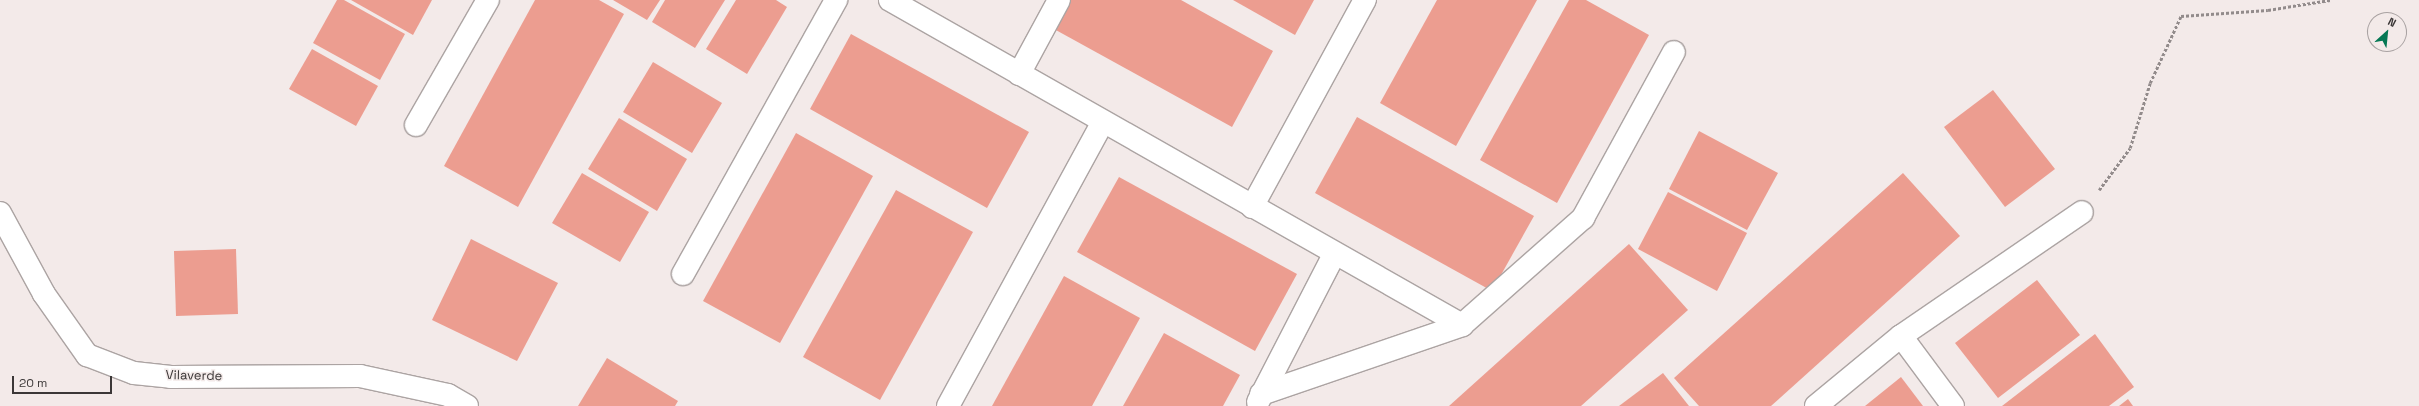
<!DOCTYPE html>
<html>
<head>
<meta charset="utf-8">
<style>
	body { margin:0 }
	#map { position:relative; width:2419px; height:406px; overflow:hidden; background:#f3eae9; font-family:"Space Grotesk",sans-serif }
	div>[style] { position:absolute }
	.building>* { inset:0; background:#ec9d90 }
	.path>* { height:2.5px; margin-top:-1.25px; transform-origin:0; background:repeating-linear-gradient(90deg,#928b8b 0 3px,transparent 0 5px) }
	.roads { filter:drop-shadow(1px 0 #aca4a3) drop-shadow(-1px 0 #aca4a3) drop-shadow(0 1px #aca4a3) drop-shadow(0 -1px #aca4a3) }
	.minor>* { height:22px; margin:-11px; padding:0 11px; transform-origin:11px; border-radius:11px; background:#fff }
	span { translate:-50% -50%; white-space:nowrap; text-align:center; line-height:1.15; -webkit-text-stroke:3px #f3eae9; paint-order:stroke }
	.street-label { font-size:13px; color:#3b3737 }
	.north { position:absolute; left:2367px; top:12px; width:40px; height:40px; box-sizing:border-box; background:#f3eae9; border:1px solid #a9a2a2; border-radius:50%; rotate:27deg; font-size:11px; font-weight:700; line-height:16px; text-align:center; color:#3b3737 }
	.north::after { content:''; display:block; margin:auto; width:14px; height:18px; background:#057854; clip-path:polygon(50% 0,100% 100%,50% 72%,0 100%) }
	.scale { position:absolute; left:12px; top:376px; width:100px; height:18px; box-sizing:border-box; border:2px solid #3b3737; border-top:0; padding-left:5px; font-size:12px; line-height:14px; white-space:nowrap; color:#3b3737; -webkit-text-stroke:3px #f3eae9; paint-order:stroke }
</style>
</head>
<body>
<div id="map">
	<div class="building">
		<div style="clip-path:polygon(337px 0,344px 0,405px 34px,380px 80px,313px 43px)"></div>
		<div style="clip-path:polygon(351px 0,432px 0,413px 35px)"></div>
		<div style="clip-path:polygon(535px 0,599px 0,624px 14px,518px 207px,444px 166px)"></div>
		<div style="clip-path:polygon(613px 0,660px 0,647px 20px)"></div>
		<div style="clip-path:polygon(665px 0,725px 0,695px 48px,652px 22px)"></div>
		<div style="clip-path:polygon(736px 0,776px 0,787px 7px,747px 74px,706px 49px)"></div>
		<div style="clip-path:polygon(1070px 0,1181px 0,1273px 51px,1232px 127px,1054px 29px)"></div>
		<div style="clip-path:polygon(1233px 0,1314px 0,1295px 35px)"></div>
		<div style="clip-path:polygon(1437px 0,1537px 0,1456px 146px,1380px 103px)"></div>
		<div style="clip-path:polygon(1569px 0,1586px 0,1649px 35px,1557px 203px,1480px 160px)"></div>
		<div style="clip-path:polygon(851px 34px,1029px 132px,987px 208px,810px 109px)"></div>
		<div style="clip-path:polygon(312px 49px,378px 86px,356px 126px,289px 89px)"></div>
		<div style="clip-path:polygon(653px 62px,722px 103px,692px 153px,623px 112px)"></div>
		<div style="clip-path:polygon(1993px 90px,2055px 169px,2005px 207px,1944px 127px)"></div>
		<div style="clip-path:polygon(1357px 117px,1534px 216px,1492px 291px,1315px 193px)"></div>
		<div style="clip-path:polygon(619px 118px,687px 159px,657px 211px,588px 169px)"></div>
		<div style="clip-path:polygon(1699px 131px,1778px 173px,1747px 230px,1669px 189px)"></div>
		<div style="clip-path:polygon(796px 133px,873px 176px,780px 343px,703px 301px)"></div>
		<div style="clip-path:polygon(582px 173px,649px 212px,620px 262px,552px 223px)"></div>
		<div style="clip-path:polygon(1903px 173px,1960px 236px,1771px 406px,1699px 406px,1674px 378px)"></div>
		<div style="clip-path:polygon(1119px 177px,1297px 274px,1255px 351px,1077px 252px)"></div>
		<div style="clip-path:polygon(896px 190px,973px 232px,880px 400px,803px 357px)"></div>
		<div style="clip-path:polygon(1668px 192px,1747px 233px,1717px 291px,1638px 249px)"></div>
		<div style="clip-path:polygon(471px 239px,558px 283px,517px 361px,432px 320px)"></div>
		<div style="clip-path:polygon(1629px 244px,1688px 310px,1581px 406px,1449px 406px)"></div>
		<div style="clip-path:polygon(236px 249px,238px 314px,176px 316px,174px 251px)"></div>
		<div style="clip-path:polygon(1064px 276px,1140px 318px,1092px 406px,992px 406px)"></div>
		<div style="clip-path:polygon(2037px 280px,2080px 335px,1998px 398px,1955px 343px)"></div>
		<div style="clip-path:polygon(1164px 333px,1240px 375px,1223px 406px,1123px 406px)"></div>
		<div style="clip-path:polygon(2095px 334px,2134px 387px,2109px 406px,2002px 406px)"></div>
		<div style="clip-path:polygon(607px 358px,678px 401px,675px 406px,578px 406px)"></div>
		<div style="clip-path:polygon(1663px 373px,1689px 406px,1619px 406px)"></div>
		<div style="clip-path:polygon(1901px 377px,1923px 406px,1865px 406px)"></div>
		<div style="clip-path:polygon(2128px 399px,2133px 406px,2119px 406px)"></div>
	</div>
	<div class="path">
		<div style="left:2099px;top:190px;width:52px;rotate:-53.6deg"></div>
		<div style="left:2130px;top:148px;width:68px;rotate:-72.9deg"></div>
		<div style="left:2150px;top:83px;width:74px;rotate:-65.2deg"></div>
		<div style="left:2181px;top:16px;width:87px;rotate:-3.9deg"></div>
		<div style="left:2268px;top:10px;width:63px;rotate:-9.2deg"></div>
	</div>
	<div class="roads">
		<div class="minor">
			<div style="left:890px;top:0;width:658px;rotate:29.6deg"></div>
			<div style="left:1019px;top:74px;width:84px;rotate:-61.6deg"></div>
			<div style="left:416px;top:125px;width:144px;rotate:-60.1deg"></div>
			<div style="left:1252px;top:207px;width:236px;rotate:-61.4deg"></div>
			<div style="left:0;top:213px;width:92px;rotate:61.5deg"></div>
			<div style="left:44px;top:294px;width:75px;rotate:54.8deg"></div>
			<div style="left:87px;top:355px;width:50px;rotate:21deg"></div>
			<div style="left:134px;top:373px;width:37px;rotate:6deg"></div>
			<div style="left:171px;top:377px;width:189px;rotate:-0.3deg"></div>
			<div style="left:360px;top:376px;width:90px;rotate:12.2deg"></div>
			<div style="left:448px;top:395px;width:22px;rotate:30deg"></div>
			<div style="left:683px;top:274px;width:314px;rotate:-60.8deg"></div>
			<div style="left:1901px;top:336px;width:87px;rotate:53.4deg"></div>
			<div style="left:1261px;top:394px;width:213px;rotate:-18.9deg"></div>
			<div style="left:1462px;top:325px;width:162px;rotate:-41.5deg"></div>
			<div style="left:1583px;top:218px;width:189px;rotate:-61.3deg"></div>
			<div style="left:1258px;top:402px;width:165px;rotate:-62.7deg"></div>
			<div style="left:948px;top:406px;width:324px;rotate:-61.4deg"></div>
			<div style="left:1816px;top:406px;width:110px;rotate:-39.5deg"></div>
			<div style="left:1901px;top:336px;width:219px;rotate:-34.4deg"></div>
		</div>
	</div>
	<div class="street-label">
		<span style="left:194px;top:376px;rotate:1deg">Vilaverde</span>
	</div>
	<div class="north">N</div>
	<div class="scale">20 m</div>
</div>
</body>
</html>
